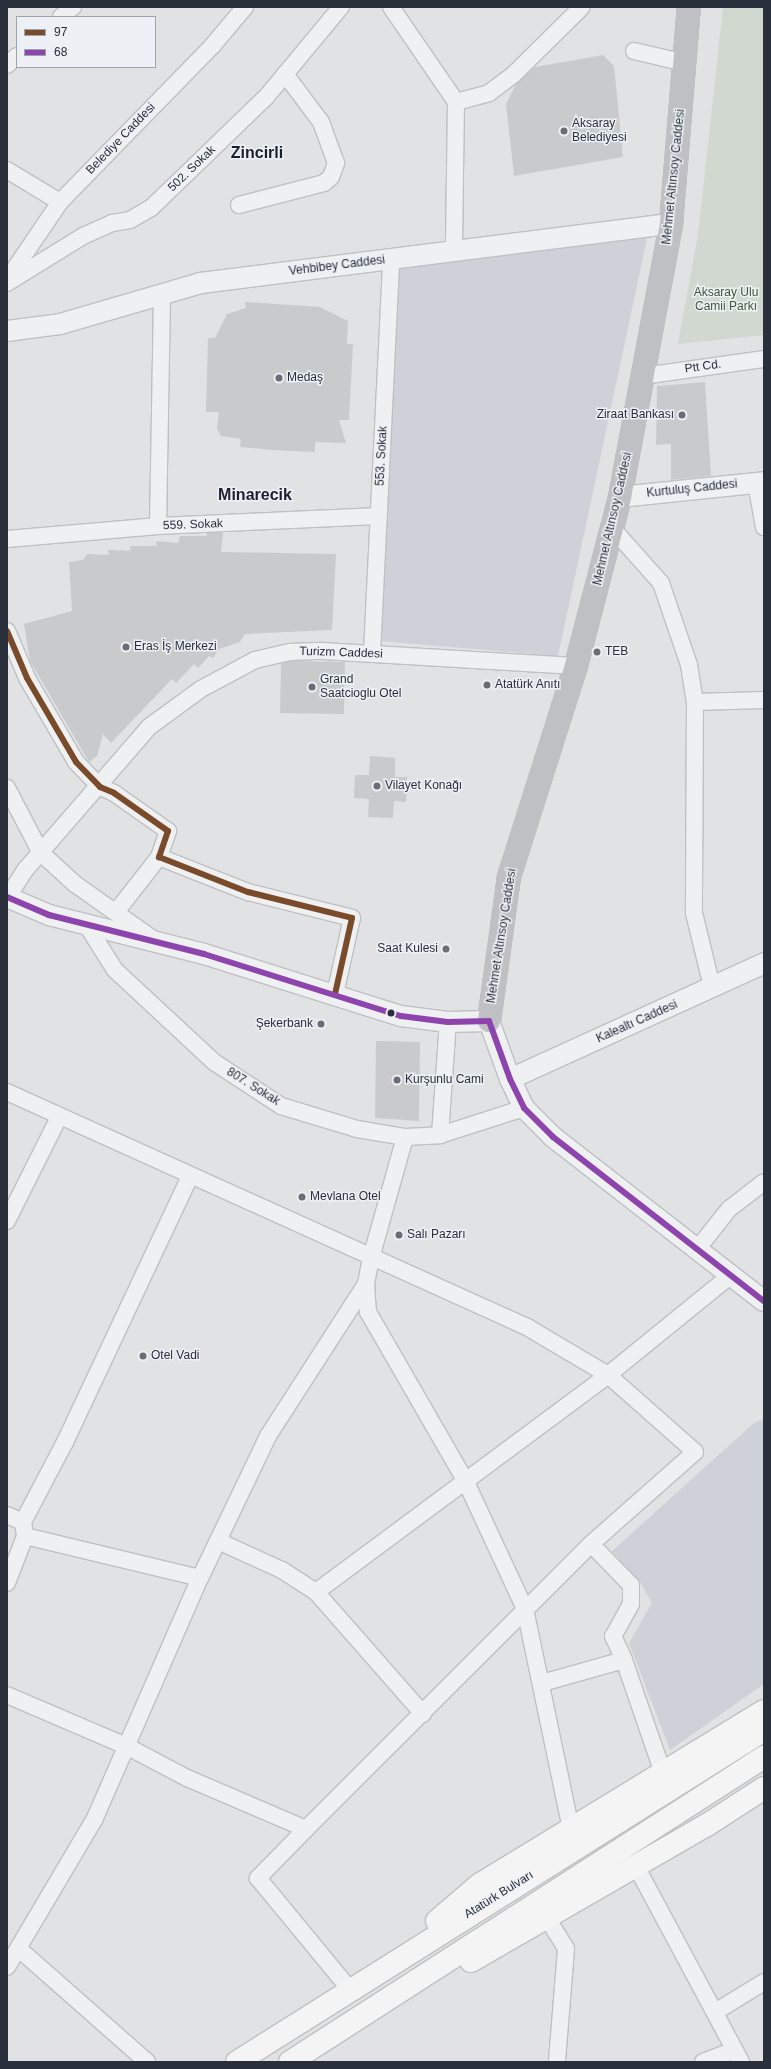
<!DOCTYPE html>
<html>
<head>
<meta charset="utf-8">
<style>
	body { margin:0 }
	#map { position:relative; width:771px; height:2069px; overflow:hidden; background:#e0e2e4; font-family:Arial,sans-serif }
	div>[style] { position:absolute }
	.built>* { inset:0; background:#ced1d7 }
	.green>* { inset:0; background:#d1d8d0 }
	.building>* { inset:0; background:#c8cacc }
	.roads { filter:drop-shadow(1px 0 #bec0c2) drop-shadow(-1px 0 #bec0c2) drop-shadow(0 1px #bec0c2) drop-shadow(0 -1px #bec0c2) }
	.minor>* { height:16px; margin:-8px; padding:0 8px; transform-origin:8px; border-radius:8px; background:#eff0f1 }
	.tertiary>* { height:20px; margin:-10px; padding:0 10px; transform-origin:10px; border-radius:10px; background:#eff0f1 }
	.secondary>* { height:22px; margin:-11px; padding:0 11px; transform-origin:11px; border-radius:11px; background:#bec0c4 }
	.primary>* { height:22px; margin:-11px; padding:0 11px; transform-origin:11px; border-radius:11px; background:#f4f4f5 }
	.bus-1>* { height:6px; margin:-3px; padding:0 3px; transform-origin:3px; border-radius:3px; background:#7a4b2a }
	.bus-2>* { height:6px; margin:-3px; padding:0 3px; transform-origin:3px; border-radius:3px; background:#8e44ad }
	.dots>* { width:11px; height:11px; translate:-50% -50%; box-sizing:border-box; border:2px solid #edf0f4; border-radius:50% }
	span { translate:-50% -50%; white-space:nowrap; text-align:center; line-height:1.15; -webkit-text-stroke:3px #edf0f4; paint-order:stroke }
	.poi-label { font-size:12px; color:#292f3b }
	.left { translate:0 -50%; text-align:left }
	.right { translate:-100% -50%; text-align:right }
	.street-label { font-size:12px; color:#292f3b }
	.park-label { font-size:12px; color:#3d5637 }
	.district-label { font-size:16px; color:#1b212c; font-weight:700 }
	.frame { position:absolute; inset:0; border:8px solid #292f3b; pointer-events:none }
	.legend { position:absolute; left:16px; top:16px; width:140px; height:52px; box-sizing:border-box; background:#edf0f4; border:1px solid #9fa3aa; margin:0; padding:5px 7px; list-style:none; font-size:12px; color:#292f3b }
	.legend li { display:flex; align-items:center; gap:8px; height:20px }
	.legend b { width:20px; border:1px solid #9fa3aa }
</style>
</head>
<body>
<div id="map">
	<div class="built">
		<div style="clip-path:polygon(648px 234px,558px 656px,380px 641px,397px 266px)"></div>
		<div style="clip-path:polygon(764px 1419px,764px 1684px,670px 1750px,629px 1643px,652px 1603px,640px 1582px,612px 1551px,754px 1423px)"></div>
	</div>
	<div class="green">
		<div style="clip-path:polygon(723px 7px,764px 7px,764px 335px,678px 344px,698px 235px)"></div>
	</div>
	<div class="building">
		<div style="clip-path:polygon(603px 55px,614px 66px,623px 157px,514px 176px,506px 104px,516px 84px,535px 67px)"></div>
		<div style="clip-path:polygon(245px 302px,320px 307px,348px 321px,347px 344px,353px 344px,349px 420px,339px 420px,346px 443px,315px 442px,315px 452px,272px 450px,240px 447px,241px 439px,221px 436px,217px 429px,219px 412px,206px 412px,208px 338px,215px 338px,227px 314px,246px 308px)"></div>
		<div style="clip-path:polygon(705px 382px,711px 476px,671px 480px,671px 444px,656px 445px,657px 386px)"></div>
		<div style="clip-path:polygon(207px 533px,223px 533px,221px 552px,336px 554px,332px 630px,245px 634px,240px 642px,219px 649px,213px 658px,209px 656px,198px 668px,194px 664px,176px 683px,172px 679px,111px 743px,103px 734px,97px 756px,89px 762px,30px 661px,24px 624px,72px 611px,69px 562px,83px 560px,87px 554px,109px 555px,108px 550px,131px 551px,130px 546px,157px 546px,156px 541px,178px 543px,180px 536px,207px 536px)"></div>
		<div style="clip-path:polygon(291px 661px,345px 662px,344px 714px,280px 713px,281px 664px)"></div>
		<div style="clip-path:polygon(370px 756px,395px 758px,395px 777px,407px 777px,406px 802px,394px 801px,393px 818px,368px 817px,369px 799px,354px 798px,355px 775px,369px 775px)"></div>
		<div style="clip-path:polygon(376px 1041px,420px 1042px,419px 1121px,375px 1118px)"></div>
	</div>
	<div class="roads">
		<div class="minor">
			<div style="left:391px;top:7px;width:115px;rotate:55.6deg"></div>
			<div style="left:456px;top:102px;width:149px;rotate:90.8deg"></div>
			<div style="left:61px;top:17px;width:16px;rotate:-40deg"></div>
			<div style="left:634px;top:51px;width:52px;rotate:13.2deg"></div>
			<div style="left:7px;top:65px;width:13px;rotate:-42deg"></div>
			<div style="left:456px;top:102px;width:34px;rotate:-15deg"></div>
			<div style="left:489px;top:93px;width:31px;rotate:-37deg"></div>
			<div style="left:514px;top:74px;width:95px;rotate:-44.6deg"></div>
			<div style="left:7px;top:170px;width:62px;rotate:31.1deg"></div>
			<div style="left:239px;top:205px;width:88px;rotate:-14.5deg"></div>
			<div style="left:324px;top:183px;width:9px;rotate:-41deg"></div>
			<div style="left:331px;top:177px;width:15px;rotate:-70deg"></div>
			<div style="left:336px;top:163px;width:44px;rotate:-110.1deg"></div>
			<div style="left:321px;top:122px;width:60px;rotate:-126.9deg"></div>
			<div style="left:7px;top:280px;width:94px;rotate:-55.8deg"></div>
			<div style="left:60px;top:202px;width:219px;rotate:-45.7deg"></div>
			<div style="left:213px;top:45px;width:50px;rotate:-49.9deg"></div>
			<div style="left:7px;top:283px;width:89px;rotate:-31.7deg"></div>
			<div style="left:83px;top:236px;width:32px;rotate:-24deg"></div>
			<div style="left:112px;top:223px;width:18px;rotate:-9deg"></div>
			<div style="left:130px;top:220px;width:24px;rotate:-30deg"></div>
			<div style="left:151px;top:208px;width:161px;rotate:-44deg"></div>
			<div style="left:267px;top:96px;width:116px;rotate:-50.3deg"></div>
			<div style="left:643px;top:376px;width:122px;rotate:-8deg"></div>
			<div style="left:756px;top:483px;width:45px;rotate:79.7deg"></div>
			<div style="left:158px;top:526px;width:232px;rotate:-89deg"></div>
			<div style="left:612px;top:528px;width:74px;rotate:48.3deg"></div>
			<div style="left:661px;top:583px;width:87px;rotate:71.1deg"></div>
			<div style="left:689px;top:665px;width:37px;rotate:81deg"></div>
			<div style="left:695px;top:702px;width:211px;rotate:90.3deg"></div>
			<div style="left:694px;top:913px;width:76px;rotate:76.3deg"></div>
			<div style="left:7px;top:539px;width:152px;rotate:-4.9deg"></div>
			<div style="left:158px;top:526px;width:221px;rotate:-2.6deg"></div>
			<div style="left:7px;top:631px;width:51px;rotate:66.9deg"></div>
			<div style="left:27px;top:678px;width:97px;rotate:59.7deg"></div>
			<div style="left:76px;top:762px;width:35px;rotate:46deg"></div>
			<div style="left:100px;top:787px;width:15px;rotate:23deg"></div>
			<div style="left:114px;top:793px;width:66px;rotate:35.1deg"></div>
			<div style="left:168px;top:831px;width:28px;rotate:109deg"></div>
			<div style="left:159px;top:857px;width:96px;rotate:21.5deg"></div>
			<div style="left:248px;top:892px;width:107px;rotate:14deg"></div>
			<div style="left:352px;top:918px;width:78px;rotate:102.6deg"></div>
			<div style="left:372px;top:653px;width:394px;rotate:-87.2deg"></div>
			<div style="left:695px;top:702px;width:69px;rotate:-1.7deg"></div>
			<div style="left:7px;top:788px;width:73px;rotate:62.4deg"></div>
			<div style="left:41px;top:853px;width:46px;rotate:42.4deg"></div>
			<div style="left:75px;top:884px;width:95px;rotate:35.2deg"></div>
			<div style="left:7px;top:898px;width:35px;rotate:-57deg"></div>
			<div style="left:26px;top:869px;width:188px;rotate:-49.1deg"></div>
			<div style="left:149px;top:727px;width:64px;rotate:-36.2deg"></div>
			<div style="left:201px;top:689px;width:61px;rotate:-28.2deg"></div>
			<div style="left:255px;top:660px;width:36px;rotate:-13deg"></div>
			<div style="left:290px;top:652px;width:33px;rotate:-2deg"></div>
			<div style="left:323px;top:651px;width:253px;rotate:3.4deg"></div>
			<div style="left:116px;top:912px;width:70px;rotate:-52deg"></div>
			<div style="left:86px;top:924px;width:54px;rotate:57.8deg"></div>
			<div style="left:115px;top:970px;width:135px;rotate:42.9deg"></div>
			<div style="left:214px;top:1062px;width:80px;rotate:33.3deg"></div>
			<div style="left:281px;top:1106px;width:79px;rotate:16.8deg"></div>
			<div style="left:357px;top:1129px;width:49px;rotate:9.5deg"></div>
			<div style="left:405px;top:1137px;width:35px;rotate:-3deg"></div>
			<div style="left:440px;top:1135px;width:88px;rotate:-17.8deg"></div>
			<div style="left:7px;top:1092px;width:571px;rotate:24.32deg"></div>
			<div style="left:527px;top:1327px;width:94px;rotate:30.7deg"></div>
			<div style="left:608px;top:1375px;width:116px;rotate:41.5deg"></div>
			<div style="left:695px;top:1452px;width:139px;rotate:138.5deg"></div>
			<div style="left:591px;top:1544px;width:403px;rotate:135deg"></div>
			<div style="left:306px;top:1829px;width:129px;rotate:-156.8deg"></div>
			<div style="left:187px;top:1778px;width:69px;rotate:-152.3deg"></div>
			<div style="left:126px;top:1746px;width:129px;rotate:-156.8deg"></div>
			<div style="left:440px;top:1135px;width:113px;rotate:-86deg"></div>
			<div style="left:405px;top:1137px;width:126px;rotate:105.7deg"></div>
			<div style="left:371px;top:1258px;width:26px;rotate:101deg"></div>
			<div style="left:366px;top:1284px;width:28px;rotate:86deg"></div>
			<div style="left:368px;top:1312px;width:196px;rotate:60deg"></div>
			<div style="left:466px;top:1482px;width:140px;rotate:65.1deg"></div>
			<div style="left:525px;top:1609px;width:225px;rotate:78.2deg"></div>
			<div style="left:7px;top:1221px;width:116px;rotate:-63.4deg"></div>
			<div style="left:698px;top:1248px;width:50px;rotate:-51.5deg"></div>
			<div style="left:729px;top:1209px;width:44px;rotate:-37.6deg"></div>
			<div style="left:7px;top:1515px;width:17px;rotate:24deg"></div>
			<div style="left:25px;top:1536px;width:180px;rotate:13.5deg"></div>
			<div style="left:218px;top:1541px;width:70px;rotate:24.4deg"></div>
			<div style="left:282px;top:1570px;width:40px;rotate:32.9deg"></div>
			<div style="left:316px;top:1592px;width:162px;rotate:48.7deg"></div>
			<div style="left:591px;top:1544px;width:57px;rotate:45.7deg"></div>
			<div style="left:631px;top:1585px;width:19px;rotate:90deg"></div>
			<div style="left:631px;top:1604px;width:37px;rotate:119deg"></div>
			<div style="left:613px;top:1636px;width:26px;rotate:65deg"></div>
			<div style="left:624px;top:1660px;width:120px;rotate:71deg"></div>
			<div style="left:7px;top:1583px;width:50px;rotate:-69deg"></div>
			<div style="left:25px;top:1536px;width:14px;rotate:-98deg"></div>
			<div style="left:23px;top:1522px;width:90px;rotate:-62.3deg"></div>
			<div style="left:65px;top:1442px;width:294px;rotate:-64.8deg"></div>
			<div style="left:316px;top:1592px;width:364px;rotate:-36.6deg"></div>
			<div style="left:608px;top:1375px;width:157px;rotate:-39.1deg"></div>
			<div style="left:542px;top:1683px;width:85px;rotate:-15.7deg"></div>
			<div style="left:306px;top:1829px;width:69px;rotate:134.4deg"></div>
			<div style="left:258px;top:1878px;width:146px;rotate:50.5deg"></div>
			<div style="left:636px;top:1866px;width:222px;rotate:61.8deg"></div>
			<div style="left:547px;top:1918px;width:36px;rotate:58deg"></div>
			<div style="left:566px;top:1949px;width:113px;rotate:94.6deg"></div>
			<div style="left:19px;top:1949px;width:171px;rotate:41.4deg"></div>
			<div style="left:7px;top:1967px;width:173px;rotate:-59.4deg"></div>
			<div style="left:95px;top:1818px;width:262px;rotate:-66.4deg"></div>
			<div style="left:200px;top:1578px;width:157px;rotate:-64.4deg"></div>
			<div style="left:268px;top:1436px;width:181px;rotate:-57.2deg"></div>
			<div style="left:715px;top:2012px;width:57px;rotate:-31.5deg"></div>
			<div style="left:703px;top:2062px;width:33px;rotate:-21deg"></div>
		</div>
		<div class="tertiary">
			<div style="left:7px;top:331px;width:53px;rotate:-7.5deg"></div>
			<div style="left:60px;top:324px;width:147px;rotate:-16.2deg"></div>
			<div style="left:201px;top:283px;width:474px;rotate:-7.2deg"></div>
			<div style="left:620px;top:497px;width:145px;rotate:-5.9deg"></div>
			<div style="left:7px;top:897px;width:46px;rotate:23.2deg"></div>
			<div style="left:49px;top:915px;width:160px;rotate:14.1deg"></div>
			<div style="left:204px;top:954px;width:207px;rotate:17.5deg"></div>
			<div style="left:401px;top:1016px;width:47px;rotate:7.3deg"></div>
			<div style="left:448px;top:1022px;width:41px;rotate:-1.4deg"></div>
			<div style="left:489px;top:1021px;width:62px;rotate:70.1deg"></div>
			<div style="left:510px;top:1079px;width:32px;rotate:64deg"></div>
			<div style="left:524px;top:1108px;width:41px;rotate:45deg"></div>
			<div style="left:553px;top:1137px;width:267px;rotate:37.9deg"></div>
			<div style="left:510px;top:1079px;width:279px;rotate:-24.5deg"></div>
		</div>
		<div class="secondary">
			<div style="left:489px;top:1021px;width:145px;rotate:-82.1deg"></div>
			<div style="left:509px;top:877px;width:221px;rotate:-72.4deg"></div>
			<div style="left:576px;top:666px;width:175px;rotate:-75.4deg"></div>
			<div style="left:620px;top:497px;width:278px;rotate:-79.4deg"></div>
			<div style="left:671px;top:224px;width:218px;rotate:-85.3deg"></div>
		</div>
		<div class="primary">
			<div style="left:437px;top:1921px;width:55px;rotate:-40.6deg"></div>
			<div style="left:479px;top:1885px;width:334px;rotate:-31.4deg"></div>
			<div style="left:471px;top:1961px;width:272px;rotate:-30deg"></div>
			<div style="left:707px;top:1825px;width:68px;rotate:-33deg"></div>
			<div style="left:237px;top:2062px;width:623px;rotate:-32.21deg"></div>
			<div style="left:290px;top:2062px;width:564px;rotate:-32.76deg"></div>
		</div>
	</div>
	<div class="bus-1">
		<div style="left:7px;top:631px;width:51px;rotate:66.9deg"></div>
		<div style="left:27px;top:678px;width:97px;rotate:59.7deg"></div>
		<div style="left:76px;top:762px;width:35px;rotate:46deg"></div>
		<div style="left:100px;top:787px;width:15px;rotate:23deg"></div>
		<div style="left:114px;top:793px;width:66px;rotate:35.1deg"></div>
		<div style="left:168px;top:831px;width:28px;rotate:109deg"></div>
		<div style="left:159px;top:857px;width:96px;rotate:21.5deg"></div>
		<div style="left:248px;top:892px;width:107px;rotate:14deg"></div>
		<div style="left:352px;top:918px;width:78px;rotate:102.6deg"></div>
	</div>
	<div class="bus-2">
		<div style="left:7px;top:897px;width:46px;rotate:23.2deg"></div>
		<div style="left:49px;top:915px;width:160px;rotate:14.1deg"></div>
		<div style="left:204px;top:954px;width:207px;rotate:17.5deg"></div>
		<div style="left:401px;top:1016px;width:47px;rotate:7.3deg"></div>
		<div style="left:448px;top:1022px;width:41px;rotate:-1.4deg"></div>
		<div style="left:489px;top:1021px;width:62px;rotate:70.1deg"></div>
		<div style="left:510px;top:1079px;width:32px;rotate:64deg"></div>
		<div style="left:524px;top:1108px;width:41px;rotate:45deg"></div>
		<div style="left:553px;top:1137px;width:267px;rotate:37.9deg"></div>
	</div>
	<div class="dots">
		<div style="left:564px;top:131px;background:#696e76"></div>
		<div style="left:279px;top:378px;background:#696e76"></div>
		<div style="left:682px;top:415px;background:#696e76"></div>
		<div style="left:126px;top:647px;background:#696e76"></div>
		<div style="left:597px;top:652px;background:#696e76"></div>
		<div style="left:487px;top:685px;background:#696e76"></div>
		<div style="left:312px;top:687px;background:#696e76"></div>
		<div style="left:377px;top:786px;background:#696e76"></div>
		<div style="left:446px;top:949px;background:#696e76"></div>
		<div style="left:391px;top:1013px;background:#292f3b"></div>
		<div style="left:321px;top:1024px;background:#696e76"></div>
		<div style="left:397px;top:1080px;background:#696e76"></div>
		<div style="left:302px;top:1197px;background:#696e76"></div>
		<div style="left:399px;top:1235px;background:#696e76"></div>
		<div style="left:143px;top:1356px;background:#696e76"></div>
	</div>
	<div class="poi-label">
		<span class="left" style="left:572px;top:131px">Aksaray<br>Belediyesi</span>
		<span class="left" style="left:287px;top:378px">Medaş</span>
		<span class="right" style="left:674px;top:415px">Ziraat Bankası</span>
		<span class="left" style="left:134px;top:647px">Eras İş Merkezi</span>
		<span class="left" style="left:605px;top:652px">TEB</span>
		<span class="left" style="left:320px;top:687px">Grand<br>Saatcioglu Otel</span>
		<span class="left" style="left:495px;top:685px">Atatürk Anıtı</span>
		<span class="left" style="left:385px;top:786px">Vilayet Konağı</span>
		<span class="right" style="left:438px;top:949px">Saat Kulesi</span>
		<span class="right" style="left:313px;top:1024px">Şekerbank</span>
		<span class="left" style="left:405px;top:1080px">Kurşunlu Cami</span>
		<span class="left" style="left:310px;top:1197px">Mevlana Otel</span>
		<span class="left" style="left:407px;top:1235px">Salı Pazarı</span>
		<span class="left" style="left:151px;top:1356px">Otel Vadi</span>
	</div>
	<div class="street-label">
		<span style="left:121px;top:139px;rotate:-46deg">Belediye Caddesi</span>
		<span style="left:192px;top:169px;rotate:-44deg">502. Sokak</span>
		<span style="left:674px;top:177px;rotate:-84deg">Mehmet Altınsoy Caddesi</span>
		<span style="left:337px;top:266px;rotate:-7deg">Vehbibey Caddesi</span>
		<span style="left:703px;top:367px;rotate:-8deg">Ptt Cd.</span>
		<span style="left:382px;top:456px;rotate:-87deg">553. Sokak</span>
		<span style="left:692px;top:489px;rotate:-6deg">Kurtuluş Caddesi</span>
		<span style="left:613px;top:519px;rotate:-77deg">Mehmet Altınsoy Caddesi</span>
		<span style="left:193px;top:525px;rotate:-2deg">559. Sokak</span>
		<span style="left:341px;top:653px;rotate:2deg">Turizm Caddesi</span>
		<span style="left:502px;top:936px;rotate:-81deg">Mehmet Altınsoy Caddesi</span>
		<span style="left:637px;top:1022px;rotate:-24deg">Kalealtı Caddesi</span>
		<span style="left:253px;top:1087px;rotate:32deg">807. Sokak</span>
		<span style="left:499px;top:1895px;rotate:-32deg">Atatürk Bulvarı</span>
	</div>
	<div class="park-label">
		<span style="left:726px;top:300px">Aksaray Ulu<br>Camii Parkı</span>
	</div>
	<div class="district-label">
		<span style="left:257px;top:153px">Zincirli</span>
		<span style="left:255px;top:495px">Minarecik</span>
	</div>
	<div class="frame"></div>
	<ul class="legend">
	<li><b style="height:5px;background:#7a4b2a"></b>97</li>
	<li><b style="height:5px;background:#8e44ad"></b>68</li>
	</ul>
</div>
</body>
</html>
